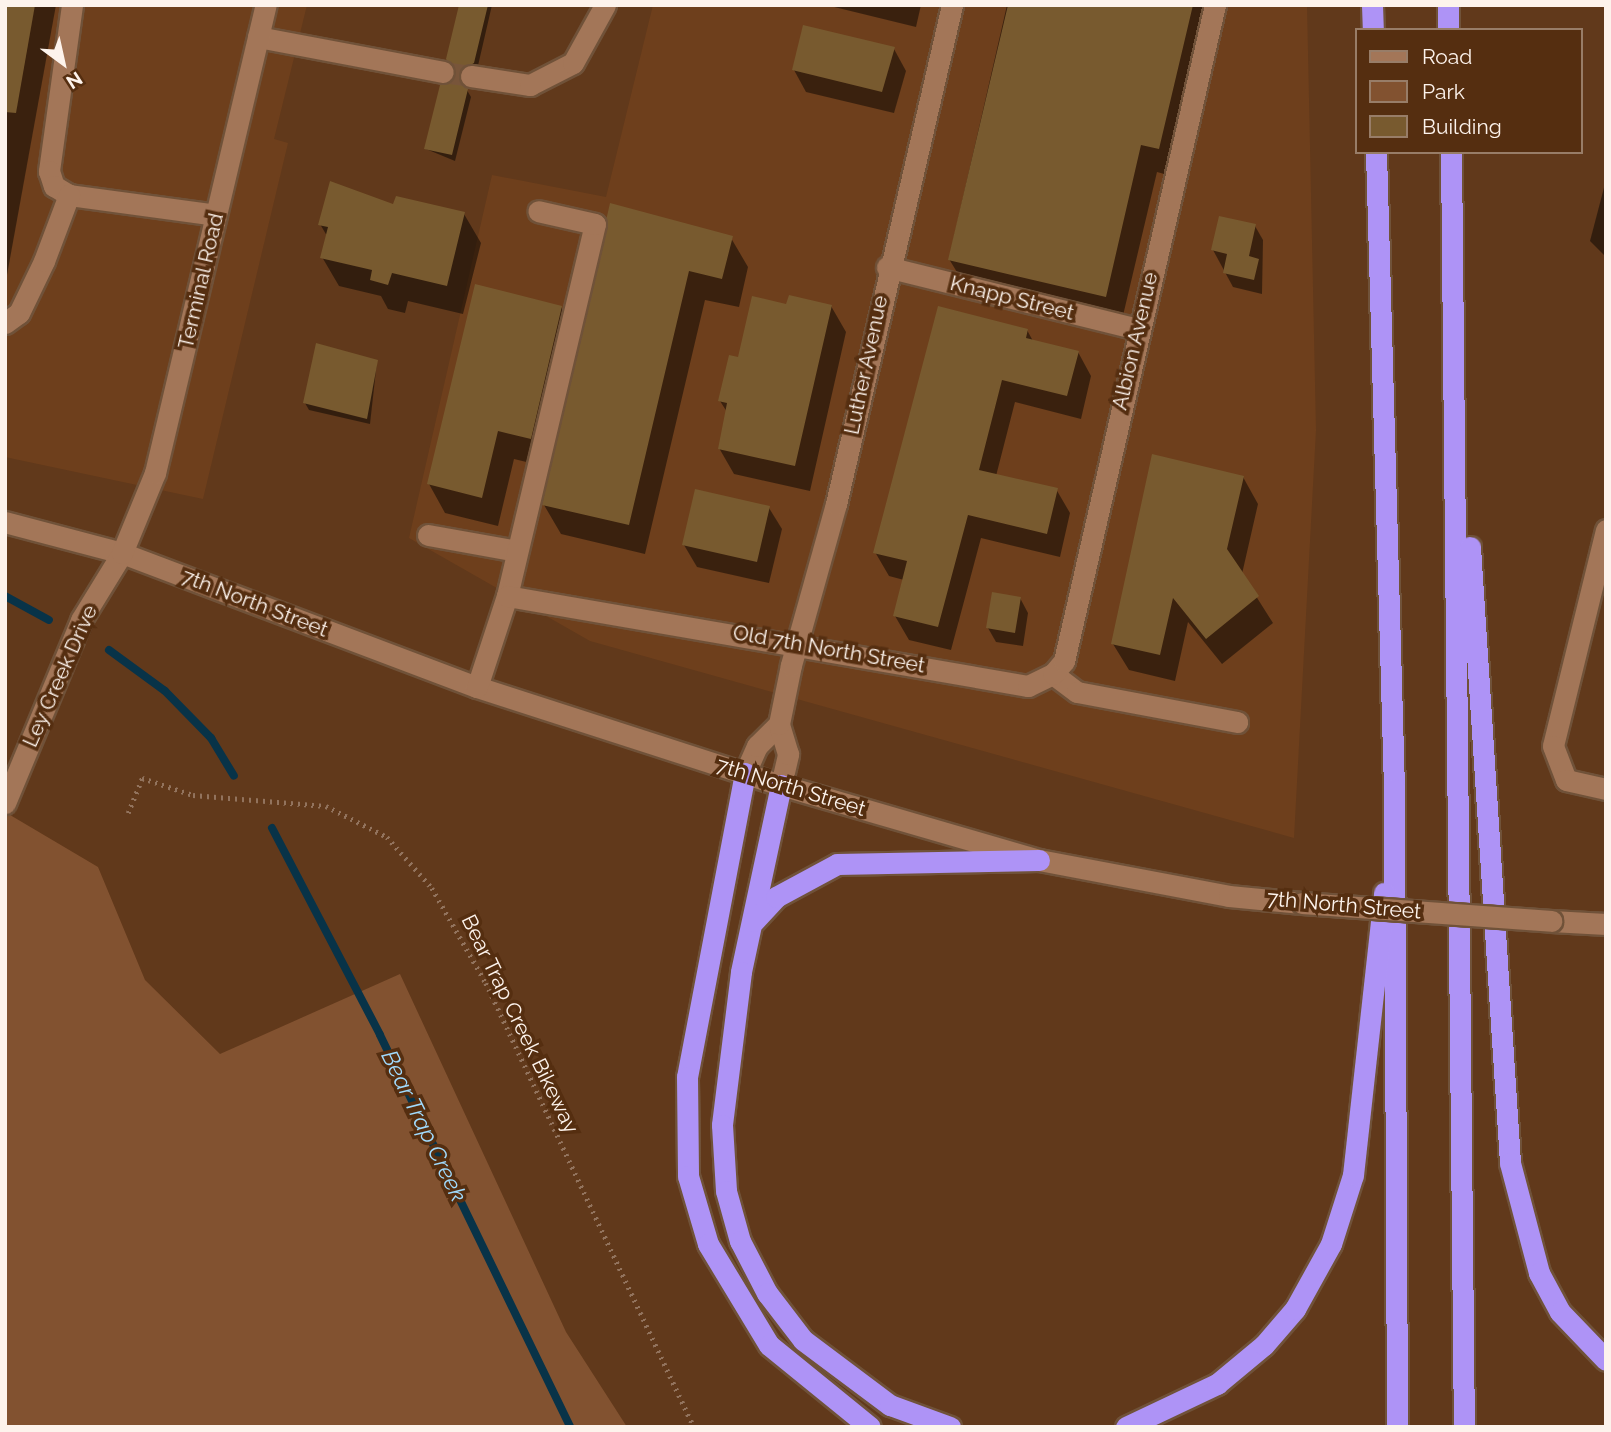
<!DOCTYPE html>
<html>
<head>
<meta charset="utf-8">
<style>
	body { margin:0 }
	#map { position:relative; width:1611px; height:1432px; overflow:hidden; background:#61391b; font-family:Raleway,sans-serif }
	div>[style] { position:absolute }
	.built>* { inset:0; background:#6e3f1c }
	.green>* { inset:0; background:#825230 }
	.shadow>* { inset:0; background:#0007 }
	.stream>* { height:8px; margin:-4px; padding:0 4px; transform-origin:4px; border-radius:4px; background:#083348 }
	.building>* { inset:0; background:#785a2f }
	.minor-tunnel>* { height:21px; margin-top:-10.5px; transform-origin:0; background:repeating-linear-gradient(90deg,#78553a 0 21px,transparent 0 31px) }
	.path>* { height:4.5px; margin-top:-2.25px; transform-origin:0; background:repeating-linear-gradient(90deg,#92735d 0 2px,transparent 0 7px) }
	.roads { filter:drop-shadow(2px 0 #705239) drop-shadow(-2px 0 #705239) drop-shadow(0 2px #705239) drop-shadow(0 -2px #705239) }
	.minor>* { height:21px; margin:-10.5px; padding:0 10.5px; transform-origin:10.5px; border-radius:10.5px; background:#a37658 }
	.highway>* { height:21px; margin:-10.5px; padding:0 10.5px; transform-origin:10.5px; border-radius:10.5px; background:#ae93f6 }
	.bridges { filter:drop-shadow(2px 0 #705239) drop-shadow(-2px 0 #705239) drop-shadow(0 2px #705239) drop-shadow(0 -2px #705239) }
	.minor-bridge>* { height:21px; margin:-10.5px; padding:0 10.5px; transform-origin:10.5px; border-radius:10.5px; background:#a37658 }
	span { translate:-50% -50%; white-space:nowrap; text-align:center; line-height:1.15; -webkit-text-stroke:7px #552e10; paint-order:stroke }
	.street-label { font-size:21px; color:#fdf3ec }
	.water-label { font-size:23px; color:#a1dbfe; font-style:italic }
	.frame { position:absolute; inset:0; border:7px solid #fdf3ec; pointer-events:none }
	.legend { position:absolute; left:1355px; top:28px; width:228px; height:126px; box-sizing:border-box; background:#552e10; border:2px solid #987d68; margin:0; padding:9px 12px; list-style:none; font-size:21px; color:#fdf3ec }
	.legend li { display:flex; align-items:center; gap:14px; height:35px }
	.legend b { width:35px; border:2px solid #987d68 }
	.north { position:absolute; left:28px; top:28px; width:70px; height:70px; -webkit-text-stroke:5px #552e10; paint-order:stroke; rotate:147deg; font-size:19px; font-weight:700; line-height:28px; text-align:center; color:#fdf3ec }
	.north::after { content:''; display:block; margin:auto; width:24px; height:32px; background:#fdf3ec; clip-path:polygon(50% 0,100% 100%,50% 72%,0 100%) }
</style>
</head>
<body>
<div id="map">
	<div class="built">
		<div style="clip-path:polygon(5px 5px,307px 5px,274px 139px,288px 143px,203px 499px,5px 457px)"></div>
		<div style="clip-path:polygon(653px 5px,1307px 5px,1316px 430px,1294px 838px,590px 641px,409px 538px,492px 175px,606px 197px)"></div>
	</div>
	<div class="green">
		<div style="clip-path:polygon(5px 812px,98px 867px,145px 980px,220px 1054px,400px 974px,566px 1332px,627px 1427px,5px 1427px)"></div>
	</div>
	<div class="shadow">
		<div style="clip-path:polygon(5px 5px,56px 5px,5px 286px)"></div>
		<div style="clip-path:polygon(461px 5px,492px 5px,477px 70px,461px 80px,471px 97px,455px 161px,426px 149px,458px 76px)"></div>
		<div style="clip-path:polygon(826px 5px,921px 5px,916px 27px)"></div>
		<div style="clip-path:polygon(1007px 5px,1212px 5px,1175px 177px,1157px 172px,1121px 324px,966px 287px,949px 259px)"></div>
		<div style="clip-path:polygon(894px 49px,906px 71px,894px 113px,806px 92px,794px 70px)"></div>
		<div style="clip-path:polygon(1606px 180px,1606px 257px,1590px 241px)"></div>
		<div style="clip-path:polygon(612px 206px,731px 238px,748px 267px,739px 307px,705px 300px,645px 554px,561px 534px,544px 505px)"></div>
		<div style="clip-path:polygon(464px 214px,481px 243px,463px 314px,408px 301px,405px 313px,388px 309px,381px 296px,339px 286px,322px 257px,327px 236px,320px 224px)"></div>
		<div style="clip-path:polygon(1255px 226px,1263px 240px,1262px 294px,1233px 287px,1213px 250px)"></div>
		<div style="clip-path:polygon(831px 306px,846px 332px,810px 491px,734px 474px,719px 448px,727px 412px,720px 401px,739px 359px)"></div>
		<div style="clip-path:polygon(561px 307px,578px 336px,547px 467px,514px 459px,498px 526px,445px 513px,429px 484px)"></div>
		<div style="clip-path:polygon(1027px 330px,1033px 341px,1078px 352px,1091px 376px,1081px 419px,1015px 402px,996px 476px,1056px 489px,1070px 513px,1060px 557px,981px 538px,951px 650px,909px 640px,895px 616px,904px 580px,889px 576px,875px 552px)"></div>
		<div style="clip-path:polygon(377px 361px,370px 424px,309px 410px,305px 403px)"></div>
		<div style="clip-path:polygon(1243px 477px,1258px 504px,1242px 574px,1273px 623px,1222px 664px,1188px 622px,1175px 681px,1129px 670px,1113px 644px)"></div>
		<div style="clip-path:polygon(769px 508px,782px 529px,769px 583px,697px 567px,684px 545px)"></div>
		<div style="clip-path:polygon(1020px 598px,1028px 613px,1023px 646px,996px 642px,988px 628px)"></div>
	</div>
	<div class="stream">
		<div style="left:5px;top:596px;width:50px;rotate:28.6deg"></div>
		<div style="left:109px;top:650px;width:69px;rotate:36.2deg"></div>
		<div style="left:165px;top:691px;width:66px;rotate:45.6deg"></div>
		<div style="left:211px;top:738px;width:44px;rotate:58.8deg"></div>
		<div style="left:272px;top:828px;width:233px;rotate:62.4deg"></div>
		<div style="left:380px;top:1035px;width:436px;rotate:64.1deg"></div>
	</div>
	<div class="building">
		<div style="clip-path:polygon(5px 5px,35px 5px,16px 113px,5px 112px)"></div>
		<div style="clip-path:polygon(459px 5px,488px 5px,474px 63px,458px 73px,468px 89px,452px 155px,424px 149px,440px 85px,456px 75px,446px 59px)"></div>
		<div style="clip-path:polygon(1008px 5px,1193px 5px,1159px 149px,1141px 145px,1106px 297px,948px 260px)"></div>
		<div style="clip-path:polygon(803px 25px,895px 47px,882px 92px,792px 70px)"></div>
		<div style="clip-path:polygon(330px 181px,393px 204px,396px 196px,465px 212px,447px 286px,392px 273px,388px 285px,370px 280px,372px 270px,320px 258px,328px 227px,318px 225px)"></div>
		<div style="clip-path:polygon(610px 203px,733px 236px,722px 279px,689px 271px,629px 525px,542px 505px)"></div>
		<div style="clip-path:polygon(1219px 216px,1256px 224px,1249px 256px,1259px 259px,1254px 280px,1223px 273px,1227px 254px,1211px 250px)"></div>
		<div style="clip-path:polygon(475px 284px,562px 306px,531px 439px,498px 431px,482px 498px,427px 484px)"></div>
		<div style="clip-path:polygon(789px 295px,832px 305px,795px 466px,718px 449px,727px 403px,718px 401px,729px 355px,738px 357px,752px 296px,786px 304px)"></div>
		<div style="clip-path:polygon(938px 306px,1028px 329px,1026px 338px,1079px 351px,1067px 396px,1002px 380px,979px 470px,1058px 488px,1047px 534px,968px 515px,938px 627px,893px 616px,907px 561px,873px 553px)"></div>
		<div style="clip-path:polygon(316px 343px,378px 360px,367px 419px,303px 403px)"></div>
		<div style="clip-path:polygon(1152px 454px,1244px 476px,1227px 549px,1259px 596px,1206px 639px,1173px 598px,1160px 655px,1111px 644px)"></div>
		<div style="clip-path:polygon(695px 489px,770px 506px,757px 562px,682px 545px)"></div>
		<div style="clip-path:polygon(992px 592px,1021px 597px,1015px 633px,986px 628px)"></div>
	</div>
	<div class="minor-tunnel">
		<div style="left:443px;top:72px;width:28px;rotate:8deg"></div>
	</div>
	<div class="path">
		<div style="left:128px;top:813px;width:38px;rotate:-68deg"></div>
		<div style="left:142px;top:778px;width:54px;rotate:18.4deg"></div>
		<div style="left:193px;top:795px;width:133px;rotate:4.7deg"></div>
		<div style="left:326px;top:806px;width:68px;rotate:26.9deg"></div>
		<div style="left:387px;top:837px;width:68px;rotate:48.6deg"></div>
		<div style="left:432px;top:888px;width:109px;rotate:60.4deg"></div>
		<div style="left:486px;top:983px;width:490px;rotate:64.9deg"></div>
	</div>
	<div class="roads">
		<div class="minor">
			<div style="left:72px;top:5px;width:168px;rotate:97.9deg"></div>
			<div style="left:49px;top:171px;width:16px;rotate:72deg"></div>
			<div style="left:54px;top:186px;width:17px;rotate:31deg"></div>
			<div style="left:69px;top:195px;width:148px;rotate:7.7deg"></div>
			<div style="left:258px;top:37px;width:188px;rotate:10.7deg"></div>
			<div style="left:471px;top:76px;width:60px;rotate:8.7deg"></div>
			<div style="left:530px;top:85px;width:48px;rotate:-27.1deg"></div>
			<div style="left:573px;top:63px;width:66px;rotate:-61.1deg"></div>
			<div style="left:887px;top:267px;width:258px;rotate:13.9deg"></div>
			<div style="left:5px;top:323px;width:17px;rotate:-36deg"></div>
			<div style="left:19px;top:313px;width:58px;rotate:-64.3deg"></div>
			<div style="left:44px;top:261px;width:71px;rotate:-69.3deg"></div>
			<div style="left:5px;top:522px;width:121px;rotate:14.8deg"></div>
			<div style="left:122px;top:553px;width:379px;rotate:20.7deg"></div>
			<div style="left:477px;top:687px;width:319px;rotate:17.9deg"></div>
			<div style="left:781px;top:785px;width:269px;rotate:16.2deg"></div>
			<div style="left:1039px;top:860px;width:193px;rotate:10.7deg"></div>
			<div style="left:1229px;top:896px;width:73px;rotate:5.5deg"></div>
			<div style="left:1606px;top:530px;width:222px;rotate:103.8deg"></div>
			<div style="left:1553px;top:746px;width:36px;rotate:69deg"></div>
			<div style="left:1566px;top:780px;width:41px;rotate:12.7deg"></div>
			<div style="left:428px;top:535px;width:90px;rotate:10.2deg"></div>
			<div style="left:507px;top:596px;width:382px;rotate:-76.7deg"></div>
			<div style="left:595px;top:224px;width:58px;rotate:-167.2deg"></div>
			<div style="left:1053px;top:674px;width:30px;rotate:37deg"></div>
			<div style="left:1077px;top:692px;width:163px;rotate:10.6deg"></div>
			<div style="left:477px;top:687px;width:96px;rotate:-71.8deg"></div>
			<div style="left:507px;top:596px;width:529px;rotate:9.8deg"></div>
			<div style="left:1028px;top:686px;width:28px;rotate:-26deg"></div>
			<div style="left:1053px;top:674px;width:17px;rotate:-50deg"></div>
			<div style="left:1064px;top:661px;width:673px;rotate:-77.04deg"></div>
			<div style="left:745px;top:773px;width:30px;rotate:-66deg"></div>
			<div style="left:757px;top:746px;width:31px;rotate:-45deg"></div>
			<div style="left:781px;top:785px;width:32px;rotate:-77deg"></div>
			<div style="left:788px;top:754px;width:31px;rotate:-107deg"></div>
			<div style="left:779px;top:724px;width:60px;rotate:-78.5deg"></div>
			<div style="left:791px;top:665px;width:167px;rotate:-74.4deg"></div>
			<div style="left:836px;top:504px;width:512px;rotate:-76.91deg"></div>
			<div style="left:5px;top:803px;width:198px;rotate:-67.4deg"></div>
			<div style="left:81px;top:620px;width:79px;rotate:-58.5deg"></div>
			<div style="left:122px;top:553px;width:87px;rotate:-67.6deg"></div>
			<div style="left:155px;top:473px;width:481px;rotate:-76.7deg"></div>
			<div style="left:1551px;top:921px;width:55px;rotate:3.1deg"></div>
		</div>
		<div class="highway">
			<div style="left:1372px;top:5px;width:25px;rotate:88deg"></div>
			<div style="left:1448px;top:5px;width:25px;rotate:90deg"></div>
			<div style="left:1376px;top:152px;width:637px;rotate:88.38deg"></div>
			<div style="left:1394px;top:789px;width:638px;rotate:89.73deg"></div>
			<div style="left:1451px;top:152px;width:1275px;rotate:89.42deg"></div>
			<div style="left:1470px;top:547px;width:617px;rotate:86.28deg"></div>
			<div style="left:1510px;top:1163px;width:114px;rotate:75.2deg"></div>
			<div style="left:1539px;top:1273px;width:44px;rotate:61.7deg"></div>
			<div style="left:1560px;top:1312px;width:66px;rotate:46.2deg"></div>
			<div style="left:745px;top:773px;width:309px;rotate:100.8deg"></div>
			<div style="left:687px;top:1077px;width:99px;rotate:89.4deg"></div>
			<div style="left:688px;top:1176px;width:71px;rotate:73.6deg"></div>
			<div style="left:708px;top:1244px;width:118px;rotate:58.9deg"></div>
			<div style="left:769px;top:1345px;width:130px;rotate:39.1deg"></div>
			<div style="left:781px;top:785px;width:191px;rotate:102.1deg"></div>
			<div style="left:741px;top:972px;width:154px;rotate:97.1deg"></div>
			<div style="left:722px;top:1125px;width:66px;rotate:86.5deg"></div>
			<div style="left:726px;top:1191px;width:52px;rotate:74.4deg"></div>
			<div style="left:740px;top:1241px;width:59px;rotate:62.6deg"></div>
			<div style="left:767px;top:1293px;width:59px;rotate:52.5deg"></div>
			<div style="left:803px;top:1340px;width:109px;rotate:36.8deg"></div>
			<div style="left:890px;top:1405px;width:64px;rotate:20.1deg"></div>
			<div style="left:754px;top:921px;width:33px;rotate:-47deg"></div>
			<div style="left:776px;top:897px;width:69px;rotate:-28.4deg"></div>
			<div style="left:837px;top:864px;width:202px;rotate:-1.1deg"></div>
			<div style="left:1126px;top:1427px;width:101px;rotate:-25.3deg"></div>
			<div style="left:1217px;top:1384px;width:61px;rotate:-39.7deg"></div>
			<div style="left:1264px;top:1345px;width:48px;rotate:-49.3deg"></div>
			<div style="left:1295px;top:1309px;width:74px;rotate:-61deg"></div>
			<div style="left:1331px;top:1244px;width:72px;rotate:-72.3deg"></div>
			<div style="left:1353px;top:1175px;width:284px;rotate:-83.7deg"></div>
		</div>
	</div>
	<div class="bridges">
		<div class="minor-bridge">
			<div style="left:1302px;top:903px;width:250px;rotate:4.1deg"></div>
		</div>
	</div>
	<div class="street-label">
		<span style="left:201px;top:281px;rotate:-77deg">Terminal Road</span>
		<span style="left:1012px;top:298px;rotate:14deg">Knapp Street</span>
		<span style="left:1135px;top:341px;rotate:-77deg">Albion Avenue</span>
		<span style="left:866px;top:365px;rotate:-78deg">Luther Avenue</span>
		<span style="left:255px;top:603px;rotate:21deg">7th North Street</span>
		<span style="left:829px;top:649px;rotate:10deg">Old 7th North Street</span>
		<span style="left:60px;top:676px;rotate:-66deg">Ley Creek Drive</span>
		<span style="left:791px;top:787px;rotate:17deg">7th North Street</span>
		<span style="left:1344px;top:905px;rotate:5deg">7th North Street</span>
		<span style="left:520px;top:1024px;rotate:64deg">Bear Trap Creek Bikeway</span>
	</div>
	<div class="water-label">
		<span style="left:424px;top:1126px;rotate:64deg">Bear Trap Creek</span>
	</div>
	<div class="frame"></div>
	<ul class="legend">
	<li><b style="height:9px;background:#a37658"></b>Road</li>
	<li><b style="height:19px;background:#825230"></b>Park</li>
	<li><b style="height:19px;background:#785a2f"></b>Building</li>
	</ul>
	<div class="north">N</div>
</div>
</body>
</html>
